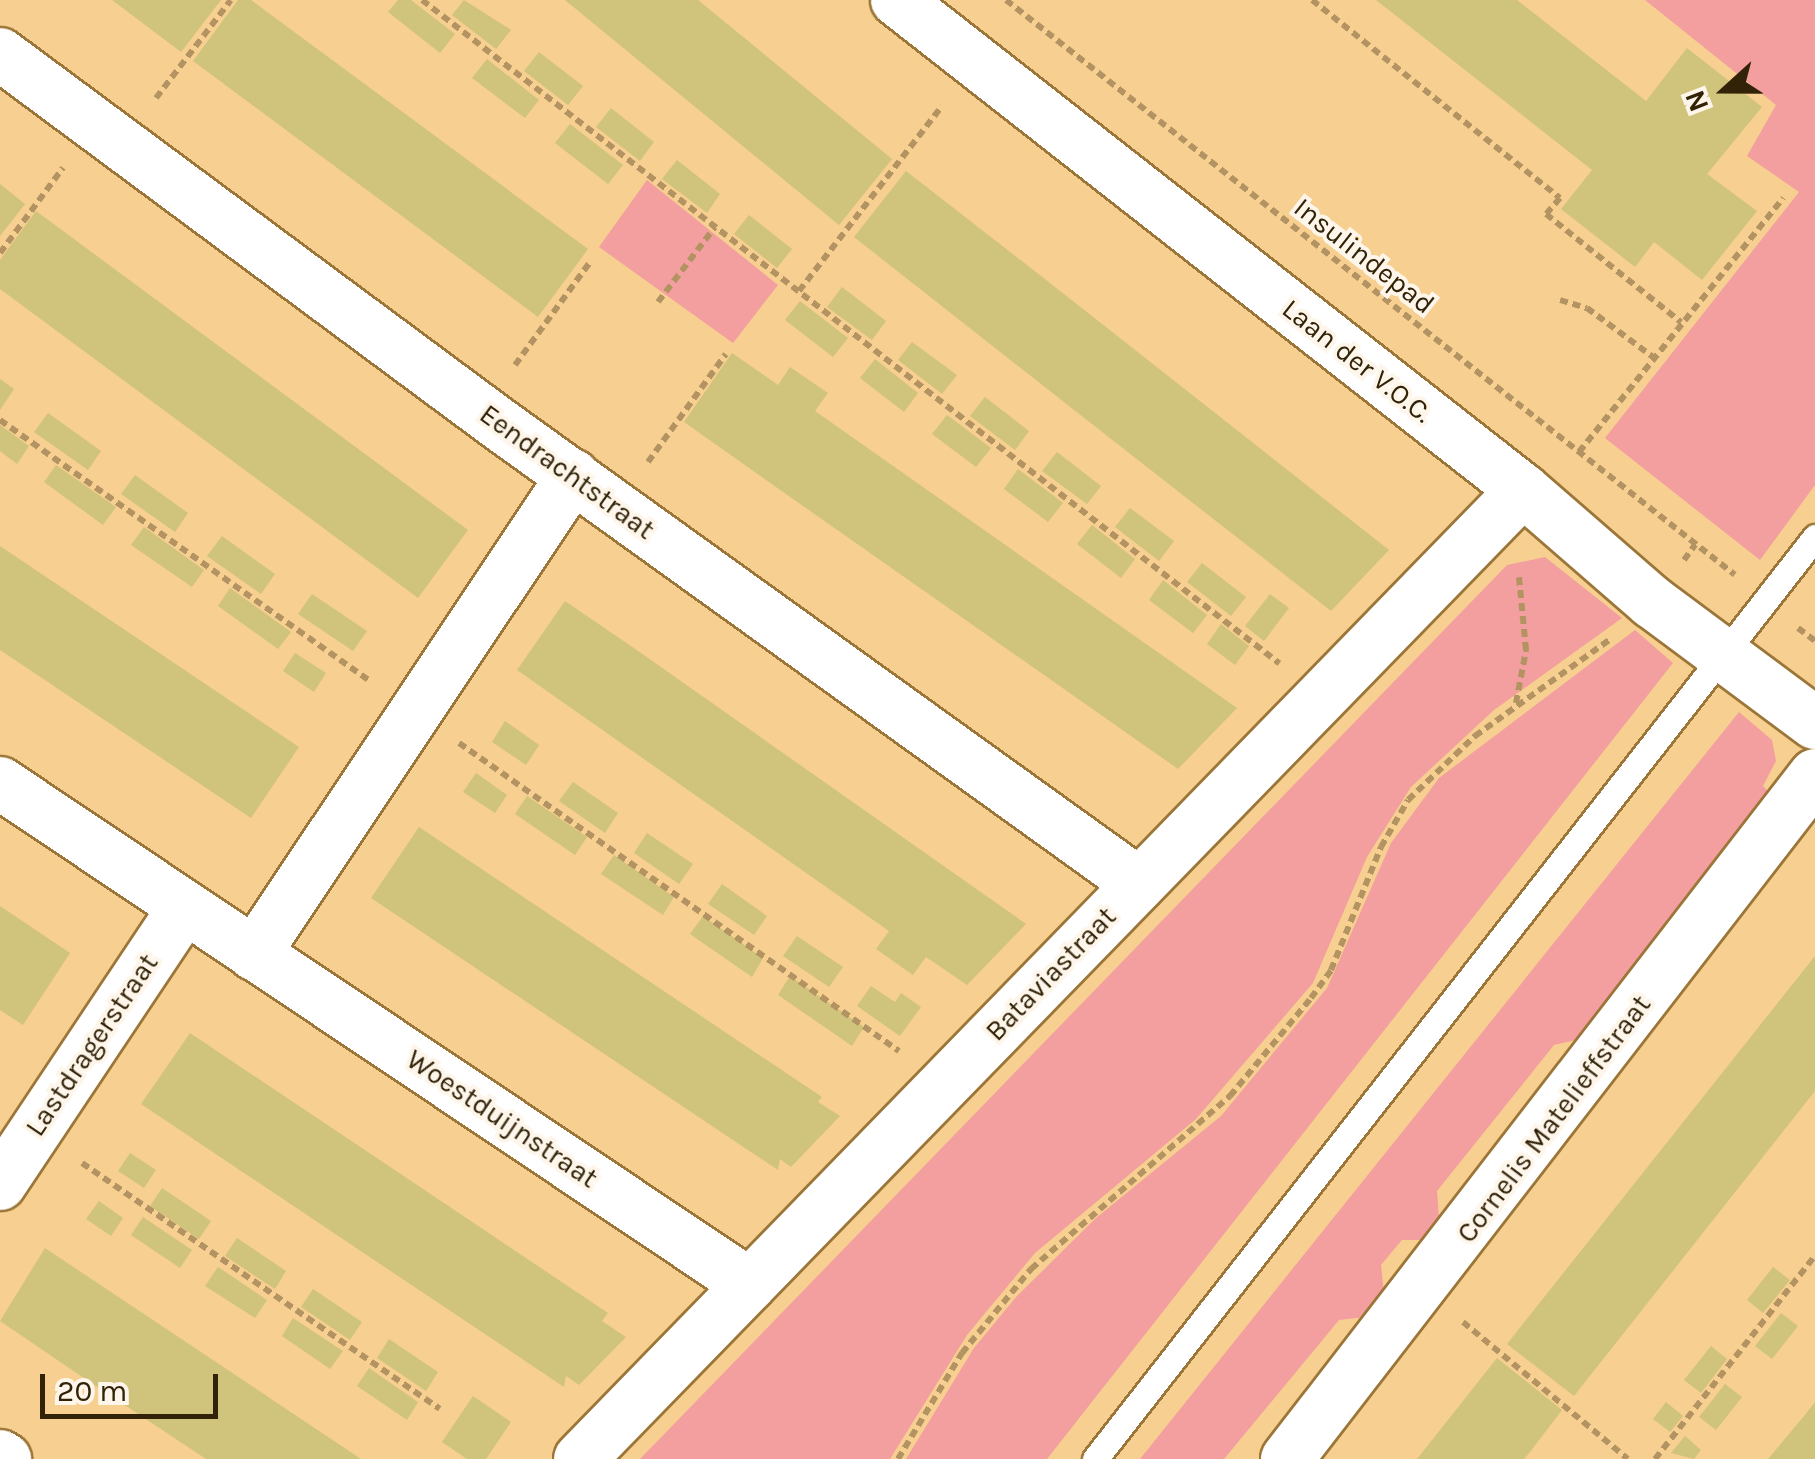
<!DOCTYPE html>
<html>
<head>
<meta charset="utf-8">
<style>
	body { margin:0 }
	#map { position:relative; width:1815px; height:1459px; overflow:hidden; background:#f7cf90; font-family:Karla,sans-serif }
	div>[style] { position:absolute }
	.green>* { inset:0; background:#f39e9f }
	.building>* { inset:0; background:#d0c37c }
	.path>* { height:6px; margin-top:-3px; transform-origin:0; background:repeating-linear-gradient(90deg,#b29361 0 8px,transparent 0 13px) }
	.roads { filter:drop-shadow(2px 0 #9b7638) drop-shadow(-2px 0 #9b7638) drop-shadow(0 2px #9b7638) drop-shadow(0 -2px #9b7638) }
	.lane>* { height:25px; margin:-12.5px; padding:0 12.5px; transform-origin:12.5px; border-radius:12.5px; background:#fff }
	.street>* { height:52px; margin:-26px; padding:0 26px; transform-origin:26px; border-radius:26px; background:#fff }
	span { translate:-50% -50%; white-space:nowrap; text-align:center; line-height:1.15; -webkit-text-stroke:8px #fef6ea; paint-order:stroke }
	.street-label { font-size:28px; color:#312208 }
	.north { position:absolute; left:1675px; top:40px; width:100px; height:100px; -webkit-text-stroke:8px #fef6ea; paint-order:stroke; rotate:249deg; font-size:28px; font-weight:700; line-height:40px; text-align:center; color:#312208 }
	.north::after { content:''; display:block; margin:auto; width:35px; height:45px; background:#312208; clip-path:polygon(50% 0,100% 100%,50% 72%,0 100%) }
	.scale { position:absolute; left:40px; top:1374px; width:178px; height:45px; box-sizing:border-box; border:5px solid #312208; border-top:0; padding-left:12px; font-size:30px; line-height:35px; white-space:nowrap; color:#312208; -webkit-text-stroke:8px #fef6ea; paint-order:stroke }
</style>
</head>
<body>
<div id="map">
	<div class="green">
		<div style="clip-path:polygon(1645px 0,1815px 0,1815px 485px,1760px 560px,1605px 438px,1799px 192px,1747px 156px,1776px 105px)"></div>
		<div style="clip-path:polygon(647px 180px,778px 285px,733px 343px,599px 247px)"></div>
		<div style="clip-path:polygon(1545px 557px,1622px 618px,1494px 710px,1411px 787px,1367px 857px,1313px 983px,1196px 1119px,1035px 1253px,967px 1335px,890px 1459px,640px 1459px,1507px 565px)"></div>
		<div style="clip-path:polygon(1635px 630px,1673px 663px,1047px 1459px,906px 1459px,974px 1348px,1016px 1297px,1096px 1218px,1221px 1116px,1327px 988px,1391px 843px,1439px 778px)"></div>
		<div style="clip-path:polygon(1739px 712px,1772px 740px,1776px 761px,1763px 786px,1773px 796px,1585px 1038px,1554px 1045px,1437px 1191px,1439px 1218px,1427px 1240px,1402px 1240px,1381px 1265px,1384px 1293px,1365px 1317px,1339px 1320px,1224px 1459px,1140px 1459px)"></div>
	</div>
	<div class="building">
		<div style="clip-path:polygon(112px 0,221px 0,181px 52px)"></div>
		<div style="clip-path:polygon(238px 0,251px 0,588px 249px,538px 317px,193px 61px)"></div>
		<div style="clip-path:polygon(398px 0,411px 0,455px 34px,440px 53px,388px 12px)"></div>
		<div style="clip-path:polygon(464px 0,511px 30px,496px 49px,452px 15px)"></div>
		<div style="clip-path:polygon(565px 0,698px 0,892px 159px,839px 225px)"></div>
		<div style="clip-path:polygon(1376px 0,1517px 0,1646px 101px,1687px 48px,1762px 107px,1707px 174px,1757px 211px,1702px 280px,1654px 242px,1635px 267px,1561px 209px,1592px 170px)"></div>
		<div style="clip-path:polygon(539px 52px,583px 86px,568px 105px,524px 71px)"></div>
		<div style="clip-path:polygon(487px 59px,539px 100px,525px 118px,472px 78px)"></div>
		<div style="clip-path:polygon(611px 108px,654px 142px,640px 161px,596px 127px)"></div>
		<div style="clip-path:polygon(570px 124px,623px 165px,608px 184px,555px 143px)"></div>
		<div style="clip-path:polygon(677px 160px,720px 194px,707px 213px,662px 179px)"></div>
		<div style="clip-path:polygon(906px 171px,1050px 283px,1389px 550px,1331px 611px,1069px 406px,854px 237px)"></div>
		<div style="clip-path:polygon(0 184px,25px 204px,0 236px)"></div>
		<div style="clip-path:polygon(36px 211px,468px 530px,418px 598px,0 289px,0 260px)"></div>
		<div style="clip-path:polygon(749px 215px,792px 249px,777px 268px,734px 234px)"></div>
		<div style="clip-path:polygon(842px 287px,886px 321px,872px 340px,827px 307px)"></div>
		<div style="clip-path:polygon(800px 301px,848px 338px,833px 357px,785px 320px)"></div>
		<div style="clip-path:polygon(912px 342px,957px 375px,942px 394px,898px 360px)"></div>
		<div style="clip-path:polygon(732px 353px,778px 385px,790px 367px,828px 393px,815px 411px,1237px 708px,1178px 769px,766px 480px,684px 422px)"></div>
		<div style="clip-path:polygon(875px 359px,918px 393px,904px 412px,860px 378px)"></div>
		<div style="clip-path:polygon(0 379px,14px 389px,0 410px)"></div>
		<div style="clip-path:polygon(985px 397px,1029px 431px,1015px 450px,970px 416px)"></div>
		<div style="clip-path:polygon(48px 413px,101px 451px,88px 470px,34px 432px)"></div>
		<div style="clip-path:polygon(947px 415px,991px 448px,976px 467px,932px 434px)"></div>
		<div style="clip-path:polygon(0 425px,29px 446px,17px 464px,0 451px)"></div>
		<div style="clip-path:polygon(1057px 452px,1101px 486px,1087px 504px,1042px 471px)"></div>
		<div style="clip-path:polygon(56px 465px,116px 507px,103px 525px,44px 482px)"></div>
		<div style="clip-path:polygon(1018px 469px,1063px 503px,1048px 522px,1004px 489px)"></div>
		<div style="clip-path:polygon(135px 475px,188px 513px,175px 532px,121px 494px)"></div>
		<div style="clip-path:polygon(1130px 508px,1174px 541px,1159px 561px,1115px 527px)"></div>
		<div style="clip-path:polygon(1092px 525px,1135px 559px,1121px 578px,1077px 544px)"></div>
		<div style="clip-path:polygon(144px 527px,204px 570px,192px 587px,131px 545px)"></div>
		<div style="clip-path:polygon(222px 536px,275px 574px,261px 594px,207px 556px)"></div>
		<div style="clip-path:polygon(0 546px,299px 747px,251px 818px,0 650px)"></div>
		<div style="clip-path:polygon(1202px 563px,1246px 597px,1231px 616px,1187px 582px)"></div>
		<div style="clip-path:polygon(1163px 580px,1207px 615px,1193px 633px,1149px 600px)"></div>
		<div style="clip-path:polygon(230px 588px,291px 632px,278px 649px,218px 606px)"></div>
		<div style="clip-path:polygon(312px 594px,367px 631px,353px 651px,298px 614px)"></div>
		<div style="clip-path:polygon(1270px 594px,1289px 608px,1264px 641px,1245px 626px)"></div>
		<div style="clip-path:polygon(565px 601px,641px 653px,1026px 924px,967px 985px,926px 957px,913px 975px,876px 949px,889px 931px,517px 670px)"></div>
		<div style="clip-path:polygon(1221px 624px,1249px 646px,1235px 665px,1207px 644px)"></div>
		<div style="clip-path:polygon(295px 653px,326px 673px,314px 692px,283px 671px)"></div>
		<div style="clip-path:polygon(505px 721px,539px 745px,526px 765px,492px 742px)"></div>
		<div style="clip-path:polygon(476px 773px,507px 795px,495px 813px,463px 792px)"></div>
		<div style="clip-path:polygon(573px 782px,618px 813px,605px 833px,559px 801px)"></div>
		<div style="clip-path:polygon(527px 796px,587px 837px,575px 855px,515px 814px)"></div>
		<div style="clip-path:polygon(419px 827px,822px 1097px,818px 1102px,840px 1116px,791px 1167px,780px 1159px,778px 1170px,371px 898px)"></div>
		<div style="clip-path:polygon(647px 833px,693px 864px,679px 884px,634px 853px)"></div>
		<div style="clip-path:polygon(614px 855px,674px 897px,663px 915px,601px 874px)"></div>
		<div style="clip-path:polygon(722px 884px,767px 916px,754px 935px,708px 904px)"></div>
		<div style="clip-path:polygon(0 906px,70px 953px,23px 1025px,0 1010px)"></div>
		<div style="clip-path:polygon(703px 916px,763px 958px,752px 977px,690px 934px)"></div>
		<div style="clip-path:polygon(797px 936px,843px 967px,829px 987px,783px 956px)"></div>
		<div style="clip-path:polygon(1815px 956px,1815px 1091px,1574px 1396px,1507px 1344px)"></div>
		<div style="clip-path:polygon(790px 976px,864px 1027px,852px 1046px,778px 995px)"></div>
		<div style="clip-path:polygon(871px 986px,895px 1002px,901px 993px,921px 1007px,900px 1036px,857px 1006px)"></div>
		<div style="clip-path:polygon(190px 1033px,608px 1313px,602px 1321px,626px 1337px,579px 1385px,566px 1376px,564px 1387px,141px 1104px)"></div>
		<div style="clip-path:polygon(130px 1153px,156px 1170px,144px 1188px,118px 1171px)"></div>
		<div style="clip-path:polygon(162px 1188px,211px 1221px,199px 1239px,150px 1206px)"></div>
		<div style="clip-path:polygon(99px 1201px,123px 1218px,111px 1236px,86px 1219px)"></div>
		<div style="clip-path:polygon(143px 1217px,192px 1250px,180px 1268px,131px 1235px)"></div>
		<div style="clip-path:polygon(237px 1238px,286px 1271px,275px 1289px,225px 1256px)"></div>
		<div style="clip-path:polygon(45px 1248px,123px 1300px,361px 1459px,206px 1459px,75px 1372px,0 1321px)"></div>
		<div style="clip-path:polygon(218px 1267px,267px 1300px,255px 1318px,205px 1286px)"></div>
		<div style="clip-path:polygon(1773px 1267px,1790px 1280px,1763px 1313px,1747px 1300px)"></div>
		<div style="clip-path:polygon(313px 1289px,362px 1322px,350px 1340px,301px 1307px)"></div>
		<div style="clip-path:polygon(1781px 1313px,1798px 1326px,1772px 1359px,1755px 1346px)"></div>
		<div style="clip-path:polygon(293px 1318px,343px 1351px,330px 1369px,282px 1336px)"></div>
		<div style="clip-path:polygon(389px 1339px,438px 1372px,426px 1391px,377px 1358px)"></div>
		<div style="clip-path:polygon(1711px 1346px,1727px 1359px,1701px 1393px,1684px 1380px)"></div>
		<div style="clip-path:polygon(1497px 1358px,1562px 1410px,1530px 1452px,1524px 1459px,1417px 1459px)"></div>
		<div style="clip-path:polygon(369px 1368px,418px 1402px,407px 1420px,357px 1386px)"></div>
		<div style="clip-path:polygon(1725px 1384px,1742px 1397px,1716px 1430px,1699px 1417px)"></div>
		<div style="clip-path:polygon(473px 1396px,511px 1422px,486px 1459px,467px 1459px,442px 1442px)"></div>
		<div style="clip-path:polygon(1666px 1402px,1683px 1416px,1670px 1432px,1653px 1419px)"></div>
		<div style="clip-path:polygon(1815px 1402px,1815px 1459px,1768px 1459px,1804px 1416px)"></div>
		<div style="clip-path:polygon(1685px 1436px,1701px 1450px,1694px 1459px,1671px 1453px)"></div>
	</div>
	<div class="path">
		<div style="left:422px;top:0;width:1084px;rotate:37.73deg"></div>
		<div style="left:1006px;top:0;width:928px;rotate:38.26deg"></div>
		<div style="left:1312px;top:0;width:317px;rotate:38.6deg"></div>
		<div style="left:1560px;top:198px;width:21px;rotate:131deg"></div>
		<div style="left:1546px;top:214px;width:173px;rotate:38.7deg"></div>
		<div style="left:156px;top:98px;width:123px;rotate:-52.6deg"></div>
		<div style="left:0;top:253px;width:106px;rotate:-53.5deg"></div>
		<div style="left:799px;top:291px;width:234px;rotate:-52.3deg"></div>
		<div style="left:1560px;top:300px;width:28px;rotate:17deg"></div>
		<div style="left:1587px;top:308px;width:82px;rotate:36.6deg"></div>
		<div style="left:658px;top:302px;width:94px;rotate:-52.8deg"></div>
		<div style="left:515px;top:365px;width:127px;rotate:-53.9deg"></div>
		<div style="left:0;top:420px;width:454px;rotate:35.2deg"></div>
		<div style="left:1579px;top:452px;width:326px;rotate:-51.2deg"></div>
		<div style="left:648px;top:462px;width:133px;rotate:-54.2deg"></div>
		<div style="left:1684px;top:560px;width:19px;rotate:-54deg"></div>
		<div style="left:1798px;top:628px;width:21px;rotate:37deg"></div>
		<div style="left:1516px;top:703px;width:54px;rotate:-79.3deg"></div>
		<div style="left:1526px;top:650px;width:73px;rotate:-95.5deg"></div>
		<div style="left:459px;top:743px;width:537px;rotate:34.99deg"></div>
		<div style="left:82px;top:1163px;width:434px;rotate:34.5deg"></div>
		<div style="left:1463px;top:1322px;width:214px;rotate:39.7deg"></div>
		<div style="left:898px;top:1459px;width:124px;rotate:-58.9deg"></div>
		<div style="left:962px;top:1353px;width:109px;rotate:-50.6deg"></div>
		<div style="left:1031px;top:1269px;width:264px;rotate:-41deg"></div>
		<div style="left:1230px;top:1096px;width:127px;rotate:-50.4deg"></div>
		<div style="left:1311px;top:998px;width:34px;rotate:-54deg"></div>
		<div style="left:1331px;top:970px;width:133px;rotate:-67.9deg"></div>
		<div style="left:1381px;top:847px;width:54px;rotate:-60.1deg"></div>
		<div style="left:1408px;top:800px;width:93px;rotate:-43.7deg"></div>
		<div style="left:1475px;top:736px;width:168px;rotate:-35.6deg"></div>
		<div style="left:1655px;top:1459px;width:258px;rotate:-51.8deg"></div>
	</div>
	<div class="roads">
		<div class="lane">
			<div style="left:1095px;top:1459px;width:1170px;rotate:-52.01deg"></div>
		</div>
		<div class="street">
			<div style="left:897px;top:0;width:795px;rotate:38.05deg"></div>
			<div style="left:1523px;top:490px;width:171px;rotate:41deg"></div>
			<div style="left:1652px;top:602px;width:203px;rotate:36.6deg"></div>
			<div style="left:0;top:54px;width:616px;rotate:36.55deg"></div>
			<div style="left:495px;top:421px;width:793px;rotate:35.71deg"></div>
			<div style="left:0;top:783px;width:902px;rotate:33.8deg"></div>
			<div style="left:254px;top:954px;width:575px;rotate:-56.28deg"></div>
			<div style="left:0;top:1184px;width:333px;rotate:-56.3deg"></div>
			<div style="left:0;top:1456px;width:6px;rotate:31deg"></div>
			<div style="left:580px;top:1459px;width:1352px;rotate:-45.78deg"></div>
			<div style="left:1287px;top:1459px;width:864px;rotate:-52.33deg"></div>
		</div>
	</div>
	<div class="street-label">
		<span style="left:1364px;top:256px;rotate:38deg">Insulindepad</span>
		<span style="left:1357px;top:361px;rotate:38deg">Laan der V.O.C.</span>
		<span style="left:567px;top:472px;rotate:36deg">Eendrachtstraat</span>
		<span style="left:1051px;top:974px;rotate:-46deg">Bataviastraat</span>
		<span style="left:92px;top:1045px;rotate:-56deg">Lastdragerstraat</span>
		<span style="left:502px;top:1119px;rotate:34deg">Woestduijnstraat</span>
		<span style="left:1554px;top:1119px;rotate:-53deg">Cornelis Matelieffstraat</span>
	</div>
	<div class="north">N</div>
	<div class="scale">20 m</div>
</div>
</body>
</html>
